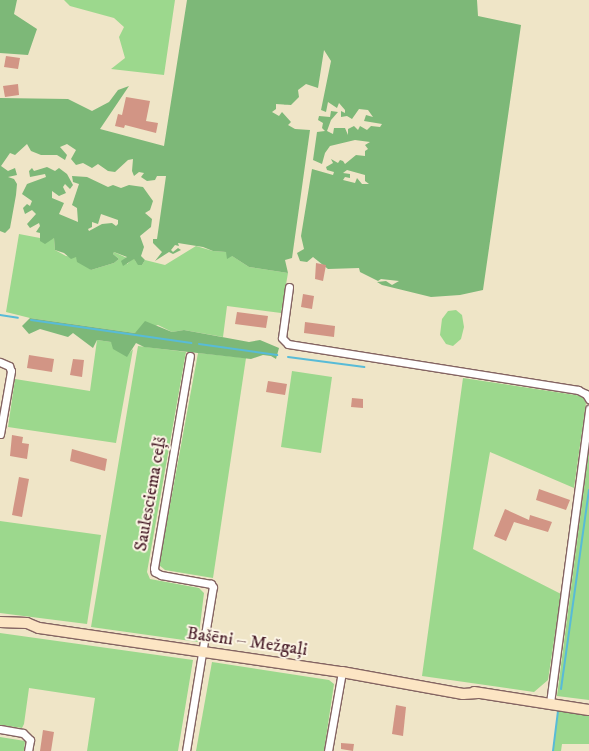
<!DOCTYPE html>
<html>
<head>
<meta charset="utf-8">
<style>
	body { margin:0 }
	#map { position:relative; width:589px; height:751px; overflow:hidden; background:#efe5c7; font-family:"IM FELL DW Pica",serif }
	div>[style] { position:absolute }
	.green>* { inset:0; background:#9cd88d }
	.forest>* { inset:0; background:#7db878 }
	.stream>* { height:2px; margin:-1px; padding:0 1px; transform-origin:1px; border-radius:1px; background:#58bbd7 }
	.building>* { inset:0; background:#d29585 }
	.roads { filter:drop-shadow(1px 0 #846462) drop-shadow(-1px 0 #846462) drop-shadow(0 1px #846462) drop-shadow(0 -1px #846462) }
	.street>* { height:7px; margin:-3.5px; padding:0 3.5px; transform-origin:3.5px; border-radius:3.5px; background:#fff }
	.secondary>* { height:10px; margin:-5px; padding:0 5px; transform-origin:5px; border-radius:5px; background:#fce5c4 }
	span { translate:-50% -50%; white-space:nowrap; text-align:center; line-height:1.15; -webkit-text-stroke:4px #fcf5e5; paint-order:stroke }
	.street-label { font-size:18px; color:#4a1f2b }
</style>
</head>
<body>
<div id="map">
	<div class="green">
		<div style="clip-path:polygon(64px 0,175px 0,164px 75px,111px 69px,125px 58px,119px 37px,124px 27px,114px 18px,70px 6px)"></div>
		<div style="clip-path:polygon(19px 234px,40px 238px,40px 241px,54px 238px,55px 250px,66px 256px,76px 257px,91px 270px,114px 263px,119px 259px,113px 254px,114px 252px,127px 258px,127px 264px,134px 258px,136px 262px,142px 265px,145px 260px,165px 265px,196px 246px,213px 251px,226px 252px,249px 267px,288px 273px,281px 313px,227px 306px,223px 337px,184px 330px,172px 332px,158px 325px,135px 333px,30px 318px,6px 312px)"></div>
		<div style="clip-path:polygon(456px 310px,462px 315px,464px 327px,461px 339px,453px 346px,446px 344px,440px 335px,442px 319px,448px 311px)"></div>
		<div style="clip-path:polygon(97px 340px,111px 342px,127px 356px,133px 349px,116px 443px,8px 427px,15px 379px,90px 391px)"></div>
		<div style="clip-path:polygon(138px 346px,186px 352px,147px 572px,150px 579px,199px 588px,204px 593px,198px 642px,91px 627px)"></div>
		<div style="clip-path:polygon(198px 353px,246px 358px,213px 578px,165px 570px,159px 565px)"></div>
		<div style="clip-path:polygon(292px 371px,332px 377px,321px 453px,281px 447px)"></div>
		<div style="clip-path:polygon(463px 378px,582px 396px,586px 403px,574px 488px,490px 452px,473px 549px,561px 594px,548px 680px,534px 692px,422px 676px)"></div>
		<div style="clip-path:polygon(589px 449px,589px 700px,557px 696px)"></div>
		<div style="clip-path:polygon(0 521px,101px 535px,87px 624px,0 613px)"></div>
		<div style="clip-path:polygon(0 633px,193px 660px,178px 751px,87px 751px,95px 698px,29px 688px,24px 724px,22px 728px,0 725px)"></div>
		<div style="clip-path:polygon(212px 662px,329px 680px,334px 684px,324px 751px,196px 751px)"></div>
		<div style="clip-path:polygon(558px 711px,589px 715px,589px 744px,562px 744px,561px 751px,553px 751px)"></div>
		<div style="clip-path:polygon(0 737px,25px 741px,24px 751px,0 751px)"></div>
	</div>
	<div class="forest">
		<div style="clip-path:polygon(0 0,17px 0,14px 14px,37px 29px,28px 55px,0 53px)"></div>
		<div style="clip-path:polygon(evenodd,187px 0,477px 0,478px 16px,521px 25px,483px 290px,460px 295px,431px 297px,382px 285px,377px 282px,386px 281px,392px 285px,399px 281px,381px 279px,378px 281px,360px 272px,359px 268px,328px 269px,313px 257px,307px 262px,300px 261px,297px 253px,304px 249px,301px 236px,312px 169px,333px 175px,334px 172px,327px 170px,326px 167px,333px 163px,331px 159px,338px 163px,340px 160px,343px 161px,345px 164px,356px 155px,365px 156px,365px 151px,368px 149px,365px 145px,370px 142px,355px 140px,330px 146px,325px 153px,322px 164px,313px 160px,317px 132px,325px 131px,322px 128px,323px 123px,318px 120px,319px 116px,330px 117px,331px 111px,338px 112px,331px 120px,327px 131px,333px 134px,334px 128px,345px 128px,348px 135px,348px 129px,354px 126px,358px 130px,360px 126px,367px 130px,371px 126px,380px 127px,382px 124px,364px 121px,366px 115px,373px 117px,368px 110px,359px 109px,352px 119px,347px 116px,341px 117px,341px 111px,345px 113px,345px 110px,339px 103px,337px 108px,328px 102px,326px 112px,321px 110px,331px 61px,324px 50px,318px 88px,306px 84px,298px 90px,299px 97px,291px 105px,276px 104px,276px 109px,272px 112px,279px 116px,282px 112px,291px 122px,288px 125px,295px 129px,310px 130px,292px 258px,285px 260px,288px 273px,249px 267px,232px 256px,227px 259px,226px 252px,213px 251px,203px 247px,178px 243px,179px 246px,175px 245px,171px 250px,173px 252px,178px 248px,181px 250px,173px 254px,169px 252px,155px 261px,162px 252px,153px 243px,153px 239px,157px 239px,166px 176px,157px 176px,155px 180px,147px 181px,141px 177px,144px 173px,139px 172px,134px 176px,132px 171px,133px 159px,128px 160px,115px 172px,108px 171px,98px 164px,92px 168px,83px 163px,76px 165px,71px 159px,76px 150px,67px 144px,60px 147px,67px 155px,65px 160px,57px 155px,41px 155px,31px 151px,27px 144px,15px 155px,10px 153px,1px 166px,8px 171px,15px 168px,17px 175px,8px 177px,14px 179px,17px 184px,16px 195px,10px 228px,5px 233px,0 231px,0 98px,68px 99px,92px 111px,109px 102px,118px 90px,129px 86px,100px 129px,164px 146px,187px 0,347px 170px,365px 175px,365px 181px,369px 184px,362px 184px,357px 178px,355px 183px,343px 180px,345px 177px,350px 178px,350px 174px,343px 173px,347px 170px)"></div>
		<div style="clip-path:polygon(evenodd,47px 167px,55px 171px,59px 168px,67px 174px,73px 185px,70px 189px,65px 184px,63px 187px,66px 193px,59px 196px,52px 191px,52px 198px,64px 203px,59px 214px,78px 222px,77px 208px,72px 205px,79px 184px,73px 182px,72px 176px,87px 177px,108px 187px,113px 185px,121px 188px,129px 185px,143px 187px,153px 201px,150px 210px,145px 213px,152px 219px,151px 227px,140px 236px,144px 247px,141px 256px,145px 260px,142px 265px,138px 265px,134px 259px,123px 266px,121px 261px,127px 257px,114px 252px,113px 254px,119px 259px,114px 263px,91px 270px,77px 262px,76px 257px,71px 259px,64px 253px,55px 250px,54px 238px,45px 244px,40px 241px,40px 233px,36px 232px,40px 226px,39px 223px,30px 228px,27px 224px,36px 214px,32px 210px,25px 214px,23px 208px,27px 204px,30px 206px,32px 201px,22px 194px,27px 184px,46px 177px,45px 174px,30px 177px,29px 171px,32px 168px,34px 171px,47px 167px,101px 214px,118px 220px,118px 224px,116px 226px,112px 223px,102px 224px,89px 231px,88px 229px,92px 227px,92px 222px,98px 224px,101px 214px)"></div>
		<div style="clip-path:polygon(30px 318px,135px 333px,145px 321px,172px 332px,184px 330px,249px 342px,260px 340px,279px 348px,276px 359px,271px 356px,263px 355px,251px 359px,144px 347px,136px 343px,127px 357px,113px 349px,111px 342px,97px 340px,93px 348px,73px 333px,68px 337px,40px 329px,29px 334px,22px 326px)"></div>
	</div>
	<div class="stream">
		<div style="left:0;top:315px;width:18px;rotate:9deg"></div>
		<div style="left:31px;top:320px;width:162px;rotate:8.2deg"></div>
		<div style="left:199px;top:344px;width:79px;rotate:8deg"></div>
		<div style="left:288px;top:357px;width:77px;rotate:7.5deg"></div>
		<div style="left:561px;top:689px;width:201px;rotate:-82deg"></div>
		<div style="left:553px;top:751px;width:40px;rotate:-82.9deg"></div>
	</div>
	<div class="building">
		<div style="clip-path:polygon(6px 56px,20px 58px,18px 69px,4px 67px)"></div>
		<div style="clip-path:polygon(18px 84px,19px 95px,5px 97px,3px 86px)"></div>
		<div style="clip-path:polygon(126px 97px,150px 101px,146px 121px,158px 123px,156px 133px,125px 125px,124px 128px,115px 126px,118px 114px,122px 115px)"></div>
		<div style="clip-path:polygon(316px 263px,326px 265px,323px 281px,315px 279px)"></div>
		<div style="clip-path:polygon(303px 294px,314px 296px,312px 309px,301px 307px)"></div>
		<div style="clip-path:polygon(237px 312px,268px 316px,266px 328px,235px 324px)"></div>
		<div style="clip-path:polygon(305px 322px,335px 326px,334px 337px,304px 333px)"></div>
		<div style="clip-path:polygon(29px 355px,54px 359px,52px 372px,27px 368px)"></div>
		<div style="clip-path:polygon(73px 359px,84px 360px,82px 377px,70px 375px)"></div>
		<div style="clip-path:polygon(268px 381px,287px 384px,285px 395px,266px 392px)"></div>
		<div style="clip-path:polygon(352px 398px,363px 399px,363px 408px,351px 407px)"></div>
		<div style="clip-path:polygon(12px 435px,23px 437px,22px 443px,29px 444px,27px 459px,10px 456px)"></div>
		<div style="clip-path:polygon(72px 449px,107px 459px,105px 471px,70px 461px)"></div>
		<div style="clip-path:polygon(19px 477px,29px 479px,22px 517px,12px 515px)"></div>
		<div style="clip-path:polygon(539px 489px,570px 500px,566px 510px,536px 500px)"></div>
		<div style="clip-path:polygon(505px 509px,529px 520px,530px 515px,552px 522px,548px 532px,514px 522px,506px 541px,494px 536px)"></div>
		<div style="clip-path:polygon(396px 705px,406px 707px,403px 736px,392px 734px)"></div>
		<div style="clip-path:polygon(43px 730px,54px 732px,51px 751px,40px 751px)"></div>
		<div style="clip-path:polygon(341px 743px,354px 744px,353px 751px,341px 749px)"></div>
	</div>
	<div class="roads">
		<div class="street">
			<div style="left:289px;top:287px;width:51px;rotate:97.8deg"></div>
			<div style="left:282px;top:338px;width:8px;rotate:45deg"></div>
			<div style="left:288px;top:344px;width:294px;rotate:9deg"></div>
			<div style="left:578px;top:390px;width:9px;rotate:27deg"></div>
			<div style="left:586px;top:394px;width:6px;rotate:59deg"></div>
			<div style="left:0;top:362px;width:10px;rotate:24deg"></div>
			<div style="left:9px;top:366px;width:5px;rotate:68deg"></div>
			<div style="left:11px;top:371px;width:64px;rotate:99.9deg"></div>
			<div style="left:550px;top:703px;width:297px;rotate:-82.4deg"></div>
			<div style="left:0;top:729px;width:23px;rotate:10deg"></div>
			<div style="left:23px;top:733px;width:10px;rotate:45deg"></div>
			<div style="left:30px;top:740px;width:11px;rotate:100deg"></div>
			<div style="left:186px;top:751px;width:166px;rotate:-80.7deg"></div>
			<div style="left:213px;top:587px;width:4px;rotate:-124deg"></div>
			<div style="left:211px;top:584px;width:51px;rotate:-169.8deg"></div>
			<div style="left:161px;top:575px;width:7px;rotate:-153deg"></div>
			<div style="left:155px;top:572px;width:4px;rotate:-104deg"></div>
			<div style="left:154px;top:568px;width:215px;rotate:-80.4deg"></div>
			<div style="left:328px;top:751px;width:80px;rotate:-80deg"></div>
		</div>
		<div class="secondary">
			<div style="left:0;top:622px;width:27px;rotate:2deg"></div>
			<div style="left:27px;top:623px;width:13px;rotate:23deg"></div>
			<div style="left:39px;top:628px;width:306px;rotate:8.3deg"></div>
			<div style="left:342px;top:672px;width:123px;rotate:10.3deg"></div>
			<div style="left:463px;top:694px;width:15px;rotate:-4deg"></div>
			<div style="left:474px;top:692px;width:116px;rotate:8.9deg"></div>
		</div>
	</div>
	<div class="street-label">
		<span style="left:151px;top:494px;rotate:-80deg">Saulesciema ceļš</span>
		<span style="left:247px;top:642px;rotate:8deg">Bašēni – Mežgaļi</span>
	</div>
</div>
</body>
</html>
